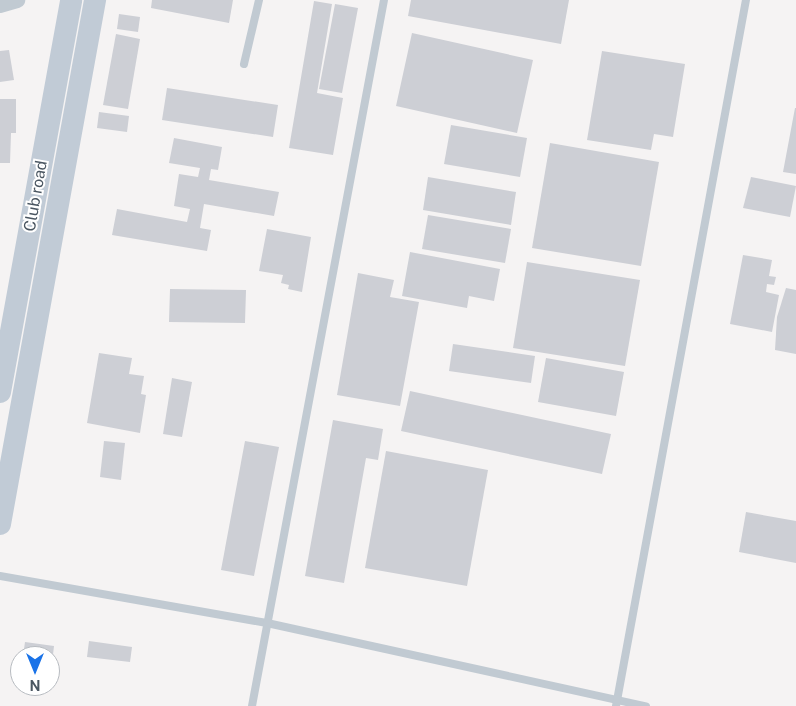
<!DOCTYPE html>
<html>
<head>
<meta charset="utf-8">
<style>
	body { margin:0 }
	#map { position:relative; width:796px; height:706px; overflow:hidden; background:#f5f3f3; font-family:"Public Sans",sans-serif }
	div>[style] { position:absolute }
	.building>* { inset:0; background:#cdcfd5 }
	.lane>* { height:8px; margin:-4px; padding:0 4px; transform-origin:4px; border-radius:4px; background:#c1cad2 }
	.street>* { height:16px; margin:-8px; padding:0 8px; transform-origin:8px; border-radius:8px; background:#c1cad2 }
	.secondary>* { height:22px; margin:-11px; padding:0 11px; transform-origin:11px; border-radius:11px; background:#c1cbd6 }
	span { translate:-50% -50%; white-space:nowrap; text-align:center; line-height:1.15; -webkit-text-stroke:4px #fff; paint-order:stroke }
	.street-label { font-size:16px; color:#4a5661 }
	.north { position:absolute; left:10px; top:646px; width:50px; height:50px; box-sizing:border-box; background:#fff; border:1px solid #b7bbc0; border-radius:50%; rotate:180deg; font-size:14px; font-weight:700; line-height:20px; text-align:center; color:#4a5661 }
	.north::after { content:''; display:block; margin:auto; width:18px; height:22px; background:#1a73e8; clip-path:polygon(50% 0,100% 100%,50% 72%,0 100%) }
</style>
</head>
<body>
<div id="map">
	<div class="building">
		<div style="clip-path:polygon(152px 0,233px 0,229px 23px,151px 8px)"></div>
		<div style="clip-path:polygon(411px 0,569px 0,561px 44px,408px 16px)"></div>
		<div style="clip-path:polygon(314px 1px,332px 4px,317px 93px,343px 98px,333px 155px,289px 148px)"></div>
		<div style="clip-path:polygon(335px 4px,358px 8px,342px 93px,319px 89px)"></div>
		<div style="clip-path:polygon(119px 14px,140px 17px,138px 32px,117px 29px)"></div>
		<div style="clip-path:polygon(412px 33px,533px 60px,517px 133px,396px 106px)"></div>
		<div style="clip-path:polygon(116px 34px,140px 39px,128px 109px,103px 105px)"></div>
		<div style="clip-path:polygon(9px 50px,14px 80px,0 82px,0 51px)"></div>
		<div style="clip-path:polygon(602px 51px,685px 64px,673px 137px,654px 134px,651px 150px,587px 140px)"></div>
		<div style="clip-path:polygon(167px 88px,278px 105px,273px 137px,162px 120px)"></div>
		<div style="clip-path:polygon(0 99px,16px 99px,16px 133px,11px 133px,10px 163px,0 163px)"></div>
		<div style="clip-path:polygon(795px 108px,796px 108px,796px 174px,783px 172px)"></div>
		<div style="clip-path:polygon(99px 112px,129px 116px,127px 132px,97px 128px)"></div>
		<div style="clip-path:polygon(451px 125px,527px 138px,520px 177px,444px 164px)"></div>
		<div style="clip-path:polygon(174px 138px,222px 147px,218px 170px,211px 169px,209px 180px,279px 192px,274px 216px,204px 204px,200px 228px,211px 230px,207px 251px,112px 235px,117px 209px,187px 222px,190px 209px,174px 206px,179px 174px,198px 177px,200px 168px,169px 163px)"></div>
		<div style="clip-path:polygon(550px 143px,659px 162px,641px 266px,532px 248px)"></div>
		<div style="clip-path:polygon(428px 177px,516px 192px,511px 225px,423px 210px)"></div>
		<div style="clip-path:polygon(751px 177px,796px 186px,790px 217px,743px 208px)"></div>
		<div style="clip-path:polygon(428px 215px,511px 229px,505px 263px,422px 249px)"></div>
		<div style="clip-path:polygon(267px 229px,311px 237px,302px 292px,288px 289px,289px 285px,281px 283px,283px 275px,259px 271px)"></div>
		<div style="clip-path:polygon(410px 252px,500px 269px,494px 301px,469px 296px,467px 308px,402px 296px)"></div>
		<div style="clip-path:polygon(743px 255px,772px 260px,769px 276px,776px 277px,774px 285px,767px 284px,766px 292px,779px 295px,772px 332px,730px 324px)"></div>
		<div style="clip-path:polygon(527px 262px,640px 280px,625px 366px,513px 348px)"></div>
		<div style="clip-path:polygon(358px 273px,394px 280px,390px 297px,419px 302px,400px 406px,337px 395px)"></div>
		<div style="clip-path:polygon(786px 288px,796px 290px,796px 354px,775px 350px,777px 317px)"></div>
		<div style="clip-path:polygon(170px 289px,246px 290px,245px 323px,169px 322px)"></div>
		<div style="clip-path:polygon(453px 344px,535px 356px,531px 383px,449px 371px)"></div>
		<div style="clip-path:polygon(99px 353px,132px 358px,129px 374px,144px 376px,141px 394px,146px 395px,140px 433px,87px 423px)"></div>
		<div style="clip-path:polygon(546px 358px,624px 372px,616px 416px,538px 402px)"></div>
		<div style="clip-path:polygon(172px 378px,192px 382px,182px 437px,163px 434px)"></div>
		<div style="clip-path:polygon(410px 391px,611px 434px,602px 474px,401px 431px)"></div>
		<div style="clip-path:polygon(333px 420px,383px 429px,378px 460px,366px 458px,344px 583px,305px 576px)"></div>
		<div style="clip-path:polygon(104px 441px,125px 443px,121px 480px,100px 477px)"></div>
		<div style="clip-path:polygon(245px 441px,279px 447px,254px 576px,221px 570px)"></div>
		<div style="clip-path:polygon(386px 451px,488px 470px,467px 586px,365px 568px)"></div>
		<div style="clip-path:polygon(746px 512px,796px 521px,796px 563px,739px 552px)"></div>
		<div style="clip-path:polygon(89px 641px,132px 647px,130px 662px,87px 657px)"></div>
		<div style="clip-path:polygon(25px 642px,54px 646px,51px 672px,50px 656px,23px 656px)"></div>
	</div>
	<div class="lane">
		<div style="left:244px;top:64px;width:66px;rotate:-76.8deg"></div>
		<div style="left:0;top:576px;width:271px;rotate:10deg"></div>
		<div style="left:267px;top:623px;width:388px;rotate:12.4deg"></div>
		<div style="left:252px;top:706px;width:718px;rotate:-79.41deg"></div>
		<div style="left:616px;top:706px;width:718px;rotate:-79.57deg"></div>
	</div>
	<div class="street">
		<div style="left:0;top:5px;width:18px;rotate:-16deg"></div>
	</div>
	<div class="secondary">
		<div style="left:0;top:392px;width:398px;rotate:-79.7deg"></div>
		<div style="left:0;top:524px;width:533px;rotate:-79.72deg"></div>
	</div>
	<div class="street-label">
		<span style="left:36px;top:196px;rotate:-80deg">Club road</span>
	</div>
	<div class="north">N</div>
</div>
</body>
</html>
